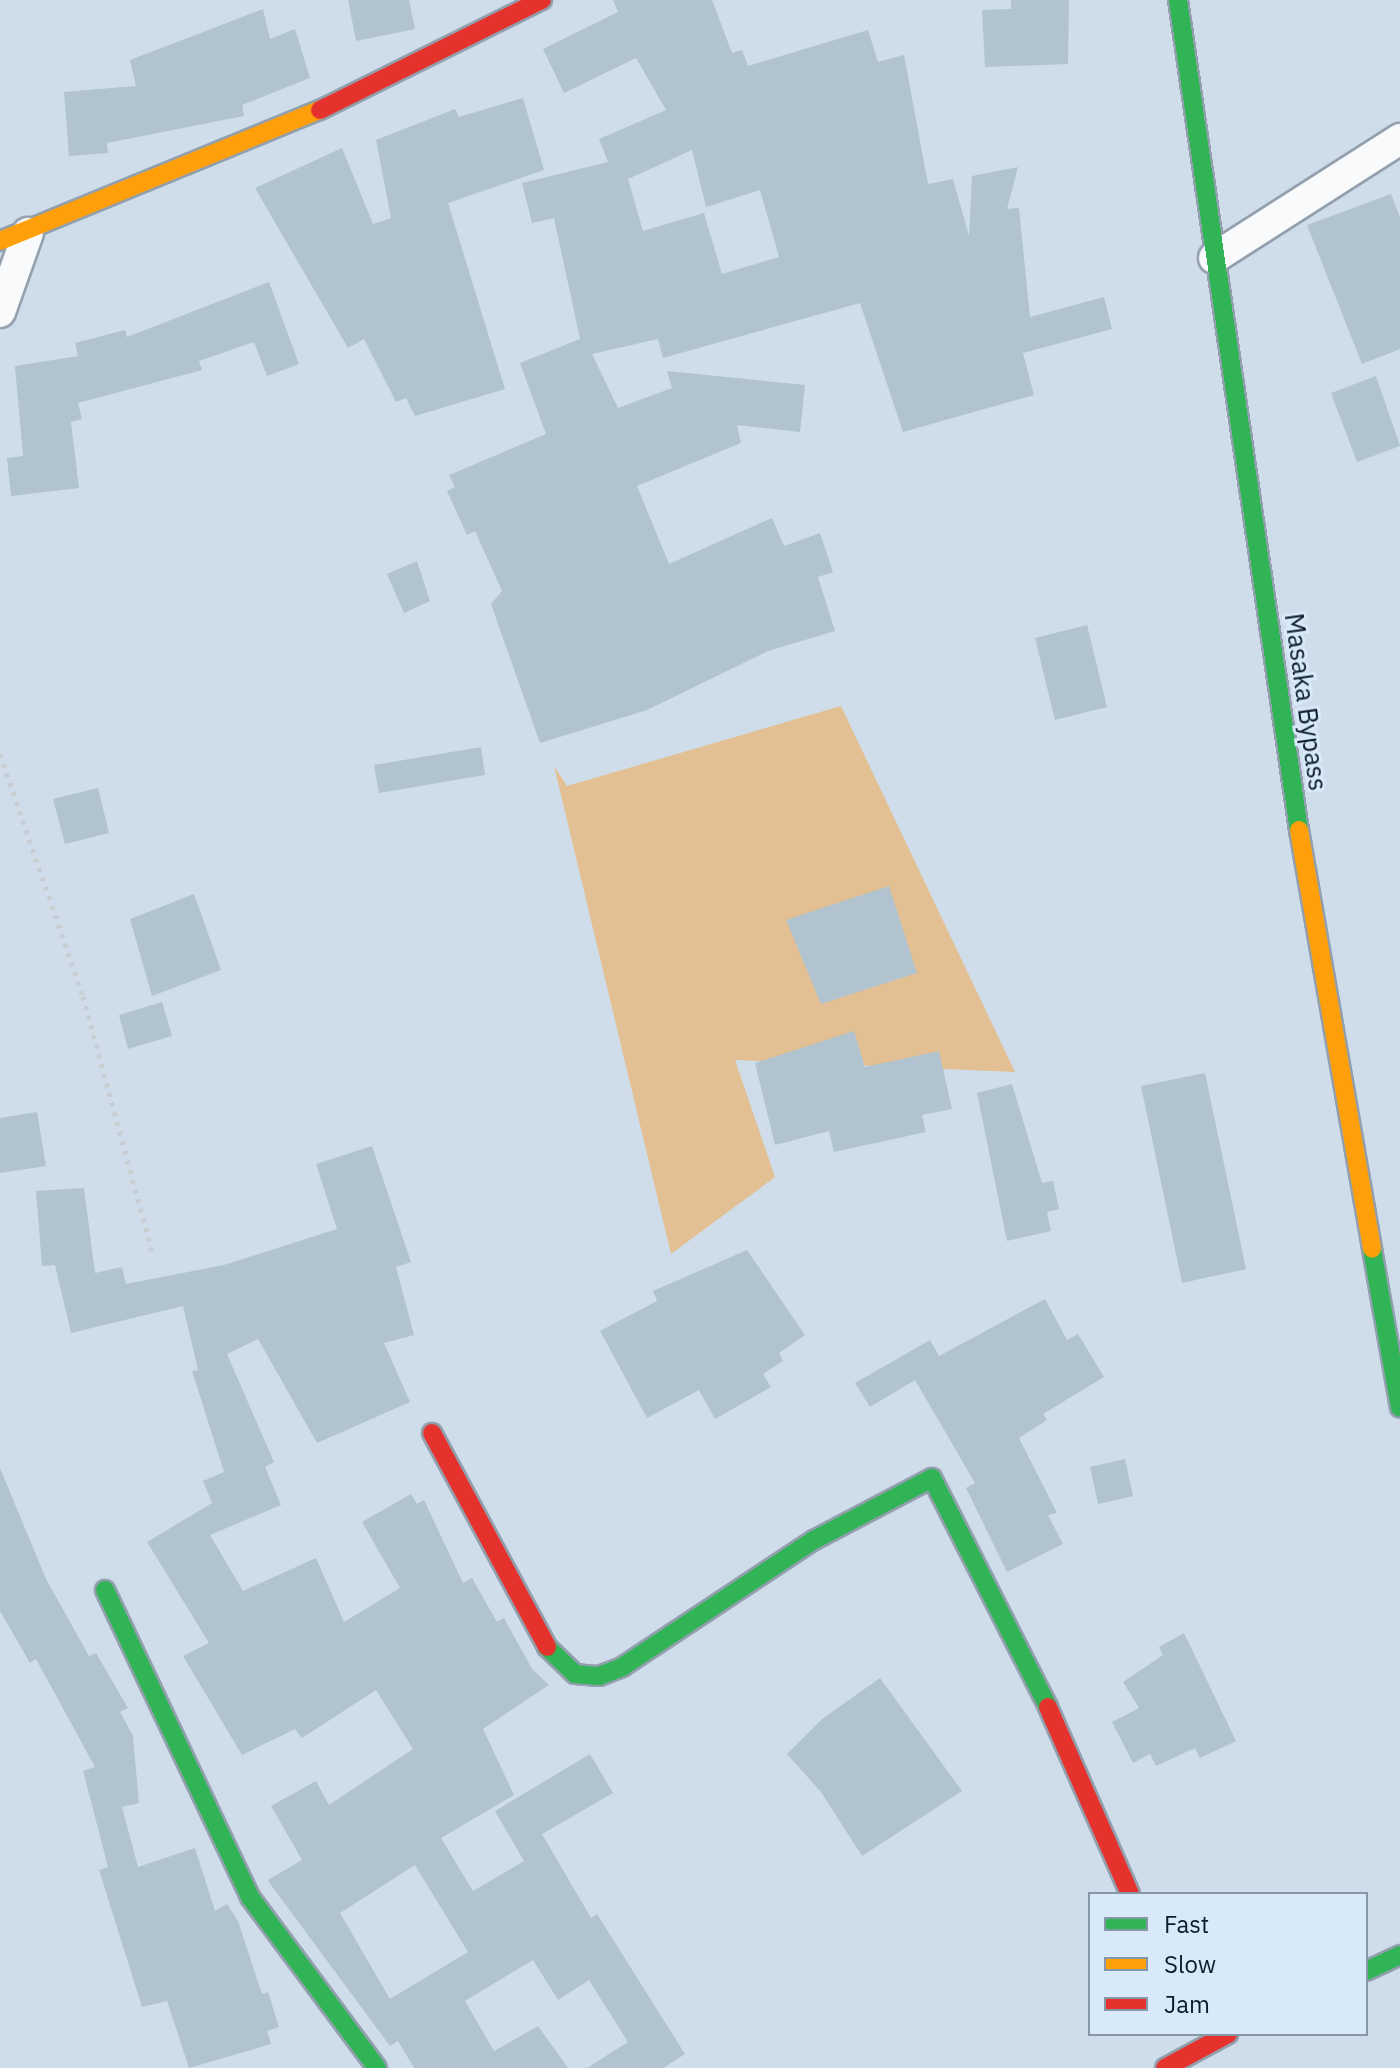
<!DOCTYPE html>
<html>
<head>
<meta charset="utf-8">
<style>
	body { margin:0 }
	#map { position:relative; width:1400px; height:2068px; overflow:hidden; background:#cfddeb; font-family:"IBM Plex Sans",sans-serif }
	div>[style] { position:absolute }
	.green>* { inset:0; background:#e2c093 }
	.building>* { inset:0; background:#b0c3ce }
	.path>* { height:5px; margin-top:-2.5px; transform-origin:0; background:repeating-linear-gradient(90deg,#c8cdd2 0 4px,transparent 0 10px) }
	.roads { filter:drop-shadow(2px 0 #929fad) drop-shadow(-2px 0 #929fad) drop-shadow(0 2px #929fad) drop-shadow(0 -2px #929fad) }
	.street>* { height:30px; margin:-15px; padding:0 15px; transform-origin:15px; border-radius:15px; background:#f8fafc }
	.fast>* { height:18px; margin:-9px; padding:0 9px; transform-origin:9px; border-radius:9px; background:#30b455 }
	.slow>* { height:18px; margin:-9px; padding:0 9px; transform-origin:9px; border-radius:9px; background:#ff9f0a }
	.jam>* { height:18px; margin:-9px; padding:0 9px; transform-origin:9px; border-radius:9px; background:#e5322d }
	span { translate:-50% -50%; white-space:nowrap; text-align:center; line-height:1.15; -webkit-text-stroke:6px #d8e9fa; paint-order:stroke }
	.street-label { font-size:26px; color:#0c1c2b }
	.legend { position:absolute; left:1088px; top:1892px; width:280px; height:144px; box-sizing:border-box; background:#d8e9fa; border:2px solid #8697a7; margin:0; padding:10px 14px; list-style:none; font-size:24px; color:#0c1c2b }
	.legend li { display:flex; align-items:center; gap:16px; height:40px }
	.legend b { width:40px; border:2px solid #8697a7 }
</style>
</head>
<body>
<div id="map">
	<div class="green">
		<div style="clip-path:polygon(841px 706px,1015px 1072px,735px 1060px,775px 1177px,671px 1254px,554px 766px,567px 786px)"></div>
	</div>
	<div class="building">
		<div style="clip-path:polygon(348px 0,409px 0,415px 29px,356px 41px)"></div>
		<div style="clip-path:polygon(evenodd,613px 0,712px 0,732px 53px,742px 50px,748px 66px,868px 30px,878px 62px,904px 55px,928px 184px,953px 179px,969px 236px,972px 176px,1018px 167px,1007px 209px,1019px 208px,1030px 317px,1104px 297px,1112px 329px,1023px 353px,1034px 395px,903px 432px,860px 303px,663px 358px,658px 339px,592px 354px,618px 408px,672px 388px,667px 371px,805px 385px,800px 432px,737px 425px,741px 443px,637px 486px,669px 564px,772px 518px,784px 546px,820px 533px,833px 572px,818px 577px,835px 631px,768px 651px,647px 710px,540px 743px,491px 604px,502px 591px,475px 531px,467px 535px,447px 491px,455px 487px,449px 475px,546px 434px,520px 363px,580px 339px,554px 218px,532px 223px,522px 183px,608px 162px,599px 139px,666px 110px,636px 58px,564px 93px,543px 49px,618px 12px,613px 0,692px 150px,706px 207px,760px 190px,779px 257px,722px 274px,704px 213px,643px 231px,628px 179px,692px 150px)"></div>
		<div style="clip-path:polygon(1011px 0,1069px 0,1068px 64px,985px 67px,982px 10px,1011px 9px)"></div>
		<div style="clip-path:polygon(263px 9px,270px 39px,295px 29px,310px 78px,242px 105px,244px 116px,107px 143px,108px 153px,69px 156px,64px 92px,136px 86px,130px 60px)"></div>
		<div style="clip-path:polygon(523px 98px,544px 170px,448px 203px,505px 389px,415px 416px,406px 398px,396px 402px,364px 339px,348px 348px,255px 188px,342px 148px,373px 224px,391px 218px,376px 140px,455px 109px,459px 117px)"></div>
		<div style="clip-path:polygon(1391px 194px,1400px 218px,1400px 349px,1362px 364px,1307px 225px)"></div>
		<div style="clip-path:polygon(269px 282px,299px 364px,267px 376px,254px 342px,199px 361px,202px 370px,78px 403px,82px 419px,71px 422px,79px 488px,11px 496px,7px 458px,23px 456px,15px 366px,78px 356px,75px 343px,125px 330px,127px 337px)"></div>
		<div style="clip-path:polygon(1376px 376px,1400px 446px,1357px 462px,1331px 393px)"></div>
		<div style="clip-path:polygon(417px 561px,430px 601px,404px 613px,387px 574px)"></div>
		<div style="clip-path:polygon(1087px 625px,1107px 707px,1055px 720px,1035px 638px)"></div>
		<div style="clip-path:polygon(481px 747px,485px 775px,379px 793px,374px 765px)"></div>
		<div style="clip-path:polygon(98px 788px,109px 833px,65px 844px,53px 799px)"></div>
		<div style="clip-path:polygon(889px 886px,917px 973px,821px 1004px,786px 920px)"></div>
		<div style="clip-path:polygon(194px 894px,221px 970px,152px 996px,130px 919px)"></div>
		<div style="clip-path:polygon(162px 1002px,172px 1036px,128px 1049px,119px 1015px)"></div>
		<div style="clip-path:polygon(854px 1031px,865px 1067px,939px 1051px,952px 1109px,922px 1115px,926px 1132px,834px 1152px,829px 1131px,775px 1145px,755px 1063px)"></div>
		<div style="clip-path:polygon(1205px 1073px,1246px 1269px,1182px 1283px,1141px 1086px)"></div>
		<div style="clip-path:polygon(1012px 1084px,1042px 1183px,1053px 1181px,1059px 1209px,1047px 1212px,1051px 1231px,1007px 1241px,977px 1093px)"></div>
		<div style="clip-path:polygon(37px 1112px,46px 1166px,0 1173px,0 1118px)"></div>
		<div style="clip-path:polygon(evenodd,372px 1146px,411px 1262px,396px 1267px,414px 1335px,384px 1343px,410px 1402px,317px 1443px,258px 1339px,227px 1354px,274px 1462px,265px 1467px,281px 1505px,210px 1535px,243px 1591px,316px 1558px,344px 1622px,400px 1588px,362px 1522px,411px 1494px,417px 1504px,424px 1500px,463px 1583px,472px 1578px,497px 1622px,504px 1618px,532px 1669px,549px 1685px,483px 1729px,514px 1795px,441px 1838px,473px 1891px,524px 1861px,495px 1811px,590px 1754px,613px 1793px,542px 1834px,591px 1918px,597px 1914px,685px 2054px,663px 2068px,587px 2068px,628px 2042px,589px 1980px,558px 2000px,533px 1960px,465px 2001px,494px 2051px,538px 2026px,568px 2068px,414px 2068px,398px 2041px,390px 2046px,271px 1885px,268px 1880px,302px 1860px,271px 1806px,316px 1781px,329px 1805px,413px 1749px,376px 1690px,302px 1738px,295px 1729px,242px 1755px,183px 1656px,209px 1643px,147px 1542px,212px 1503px,203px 1481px,224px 1472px,192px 1371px,198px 1370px,183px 1306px,71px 1333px,55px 1265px,42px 1266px,36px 1191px,84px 1188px,95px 1273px,122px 1267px,126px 1284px,224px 1265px,337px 1229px,316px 1164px,372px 1146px,415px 1865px,468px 1952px,390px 1999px,340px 1913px,415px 1865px)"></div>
		<div style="clip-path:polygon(747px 1250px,805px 1335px,779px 1353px,783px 1361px,763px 1374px,771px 1387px,715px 1419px,699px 1390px,647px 1418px,600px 1331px,657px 1301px,653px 1291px)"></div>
		<div style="clip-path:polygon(1045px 1299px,1067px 1340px,1078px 1334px,1104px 1377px,1043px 1414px,1047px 1420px,1019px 1438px,1057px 1513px,1048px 1515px,1063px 1544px,1007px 1572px,966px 1488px,975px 1483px,915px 1380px,870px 1407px,855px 1383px,930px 1340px,939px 1356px)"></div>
		<div style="clip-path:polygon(1125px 1459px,1133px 1496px,1098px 1504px,1090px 1467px)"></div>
		<div style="clip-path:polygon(0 1468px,46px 1579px,89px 1656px,96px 1653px,128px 1708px,120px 1712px,133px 1736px,139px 1803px,122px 1807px,138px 1867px,195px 1848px,215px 1911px,227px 1904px,238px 1921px,262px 1994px,268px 1992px,279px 2027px,267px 2031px,271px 2044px,189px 2068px,167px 2001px,142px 2007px,99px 1870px,108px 1867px,83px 1771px,95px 1767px,36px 1659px,30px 1663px,0 1611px)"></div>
		<div style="clip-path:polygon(1184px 1633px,1236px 1741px,1200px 1758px,1195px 1748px,1156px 1766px,1150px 1754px,1133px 1763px,1112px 1722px,1139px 1708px,1123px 1682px,1163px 1655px,1159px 1647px)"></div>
		<div style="clip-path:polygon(880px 1678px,962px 1791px,862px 1856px,821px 1792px,787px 1754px,822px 1719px)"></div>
	</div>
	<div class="path">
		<div style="left:0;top:754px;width:256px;rotate:71.1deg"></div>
		<div style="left:83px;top:996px;width:268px;rotate:74.9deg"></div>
	</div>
	<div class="roads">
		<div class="street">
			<div style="left:1214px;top:258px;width:221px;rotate:-32.6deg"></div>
			<div style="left:0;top:312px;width:84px;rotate:-70.5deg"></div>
		</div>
		<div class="fast">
			<div style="left:1178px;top:0;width:839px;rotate:81.71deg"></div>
			<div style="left:1372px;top:1249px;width:161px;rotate:80deg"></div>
			<div style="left:105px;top:1590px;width:340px;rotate:64.7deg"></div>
			<div style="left:250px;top:1897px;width:213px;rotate:53.4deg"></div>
			<div style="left:547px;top:1647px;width:39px;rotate:44deg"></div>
			<div style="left:575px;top:1674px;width:24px;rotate:5deg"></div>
			<div style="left:599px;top:1676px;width:25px;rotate:-21deg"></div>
			<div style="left:622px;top:1667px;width:230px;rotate:-33.5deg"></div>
			<div style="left:814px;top:1540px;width:133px;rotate:-27.7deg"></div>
			<div style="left:932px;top:1478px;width:257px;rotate:63.1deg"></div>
			<div style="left:1366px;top:1971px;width:38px;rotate:-25deg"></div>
		</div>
		<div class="slow">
			<div style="left:0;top:241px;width:346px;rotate:-22.3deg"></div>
			<div style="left:1299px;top:830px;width:425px;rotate:80.1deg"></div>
		</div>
		<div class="jam">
			<div style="left:320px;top:110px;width:248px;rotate:-26.4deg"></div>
			<div style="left:432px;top:1433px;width:243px;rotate:61.7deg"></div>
			<div style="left:1048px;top:1707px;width:204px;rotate:66.3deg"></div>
			<div style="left:1165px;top:2068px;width:72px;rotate:-28.4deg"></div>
		</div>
	</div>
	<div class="street-label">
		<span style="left:1306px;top:702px;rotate:82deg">Masaka Bypass</span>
	</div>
	<ul class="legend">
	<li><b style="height:10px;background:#30b455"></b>Fast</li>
	<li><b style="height:10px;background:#ff9f0a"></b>Slow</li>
	<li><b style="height:10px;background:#e5322d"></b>Jam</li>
	</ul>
</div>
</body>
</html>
